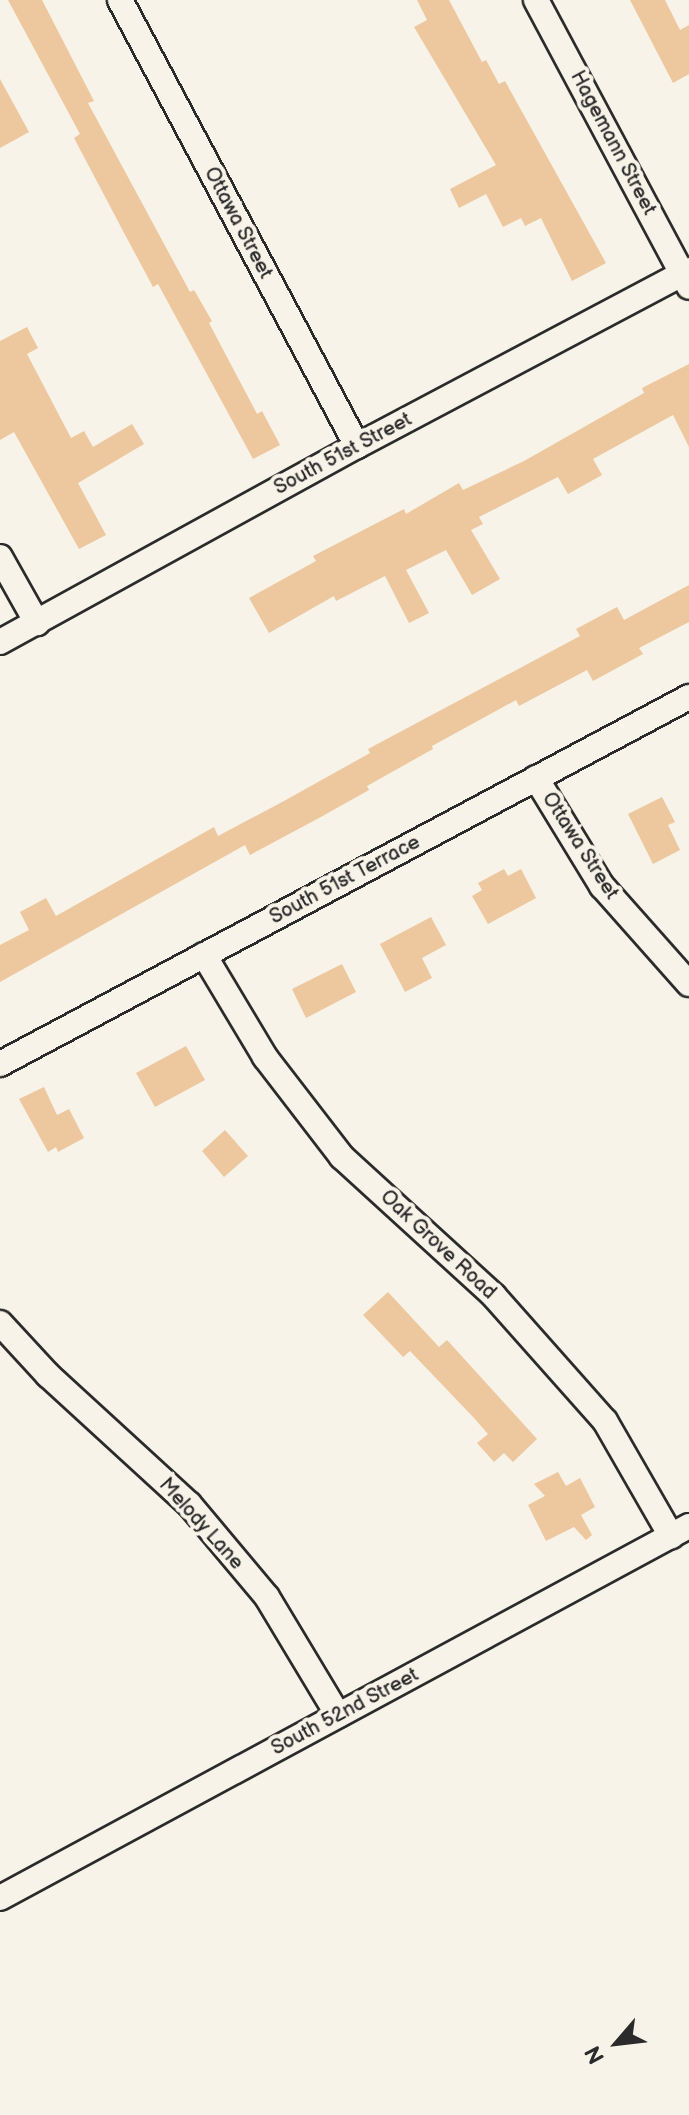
<!DOCTYPE html>
<html>
<head>
<meta charset="utf-8">
<style>
	body { margin:0 }
	#map { position:relative; width:689px; height:2115px; overflow:hidden; background:#f7f3e8; font-family:"Balsamiq Sans",sans-serif }
	div>[style] { position:absolute }
	.building>* { inset:0; background:#edc79e }
	.roads { filter:drop-shadow(2px 0 #2b2b2b) drop-shadow(-2px 0 #2b2b2b) drop-shadow(0 2px #2b2b2b) drop-shadow(0 -2px #2b2b2b) }
	.street>* { height:24px; margin:-12px; padding:0 12px; transform-origin:12px; border-radius:12px; background:#f7f3e8 }
	span { translate:-50% -50%; white-space:nowrap; text-align:center; line-height:1.15; -webkit-text-stroke:8px #f7f3e8; paint-order:stroke }
	.street-label { font-size:20px; color:#2b2b2b }
	.north { position:absolute; left:577px; top:2003px; width:80px; height:80px; -webkit-text-stroke:6px #f7f3e8; paint-order:stroke; rotate:242deg; font-size:22px; font-weight:700; line-height:32px; text-align:center; color:#2b2b2b }
	.north::after { content:''; display:block; margin:auto; width:28px; height:36px; background:#2b2b2b; clip-path:polygon(50% 0,100% 100%,50% 72%,0 100%) }
</style>
</head>
<body>
<div id="map">
	<div class="building">
		<div style="clip-path:polygon(8px 0,42px 0,94px 101px,88px 103px,190px 292px,194px 290px,212px 321px,209px 323px,257px 414px,262px 411px,280px 445px,253px 459px,158px 284px,153px 287px,122px 229px,74px 138px,80px 134px)"></div>
		<div style="clip-path:polygon(417px 0,449px 0,482px 62px,486px 60px,499px 84px,505px 81px,606px 263px,572px 281px,541px 218px,525px 226px,521px 218px,503px 227px,486px 194px,459px 208px,450px 189px,496px 165px,414px 27px,427px 20px)"></div>
		<div style="clip-path:polygon(630px 0,665px 0,680px 30px,689px 25px,689px 74px,673px 83px)"></div>
		<div style="clip-path:polygon(0 79px,29px 132px,0 148px)"></div>
		<div style="clip-path:polygon(27px 327px,38px 348px,27px 354px,71px 438px,84px 431px,93px 447px,132px 424px,144px 444px,78px 483px,106px 535px,79px 549px,14px 432px,0 440px,0 341px)"></div>
		<div style="clip-path:polygon(689px 364px,689px 447px,673px 415px,593px 459px,602px 475px,568px 494px,558px 477px,479px 517px,483px 524px,471px 530px,500px 579px,472px 595px,446px 550px,406px 570px,429px 613px,409px 623px,385px 576px,336px 601px,334px 596px,269px 633px,249px 598px,316px 561px,313px 556px,404px 509px,406px 514px,459px 483px,463px 490px,524px 461px,644px 393px,642px 388px)"></div>
		<div style="clip-path:polygon(689px 585px,689px 622px,639px 648px,643px 654px,593px 681px,587px 670px,519px 706px,516px 700px,432px 746px,433px 749px,367px 786px,369px 790px,319px 818px,250px 855px,245px 845px,0 982px,0 945px,29px 930px,20px 912px,46px 898px,56px 916px,214px 827px,218px 836px,284px 801px,370px 753px,368px 749px,580px 636px,576px 629px,617px 607px,624px 620px)"></div>
		<div style="clip-path:polygon(662px 797px,675px 822px,668px 825px,680px 850px,653px 864px,628px 814px)"></div>
		<div style="clip-path:polygon(504px 869px,508px 876px,521px 869px,536px 898px,488px 924px,472px 896px,482px 890px,478px 883px)"></div>
		<div style="clip-path:polygon(431px 917px,446px 945px,422px 958px,432px 978px,405px 992px,380px 944px)"></div>
		<div style="clip-path:polygon(342px 964px,356px 992px,306px 1018px,292px 989px)"></div>
		<div style="clip-path:polygon(186px 1046px,205px 1080px,155px 1107px,136px 1073px)"></div>
		<div style="clip-path:polygon(44px 1087px,57px 1115px,69px 1109px,84px 1138px,58px 1152px,56px 1147px,48px 1152px,19px 1099px)"></div>
		<div style="clip-path:polygon(225px 1130px,248px 1156px,224px 1177px,202px 1151px)"></div>
		<div style="clip-path:polygon(388px 1292px,439px 1347px,447px 1340px,537px 1439px,513px 1462px,504px 1453px,494px 1462px,477px 1443px,488px 1434px,474px 1418px,410px 1351px,403px 1357px,363px 1315px)"></div>
		<div style="clip-path:polygon(558px 1472px,566px 1486px,580px 1478px,595px 1507px,581px 1515px,592px 1535px,586px 1540px,574px 1527px,546px 1541px,528px 1505px,545px 1496px,534px 1484px)"></div>
	</div>
	<div class="roads">
		<div class="street">
			<div style="left:120px;top:0;width:505px;rotate:62.01deg"></div>
			<div style="left:536px;top:0;width:325px;rotate:61.9deg"></div>
			<div style="left:0;top:557px;width:76px;rotate:60.7deg"></div>
			<div style="left:0;top:642px;width:407px;rotate:-28.8deg"></div>
			<div style="left:357px;top:446px;width:376px;rotate:-27.9deg"></div>
			<div style="left:536px;top:778px;width:127px;rotate:58.6deg"></div>
			<div style="left:602px;top:886px;width:131px;rotate:48.4deg"></div>
			<div style="left:204px;top:955px;width:119px;rotate:59.1deg"></div>
			<div style="left:265px;top:1057px;width:126px;rotate:52.4deg"></div>
			<div style="left:342px;top:1157px;width:206px;rotate:42.4deg"></div>
			<div style="left:494px;top:1296px;width:167px;rotate:48.4deg"></div>
			<div style="left:605px;top:1421px;width:133px;rotate:60.1deg"></div>
			<div style="left:0;top:1064px;width:781px;rotate:-28.04deg"></div>
			<div style="left:0;top:1323px;width:71px;rotate:47.3deg"></div>
			<div style="left:48px;top:1375px;width:191px;rotate:42.5deg"></div>
			<div style="left:189px;top:1504px;width:121px;rotate:50deg"></div>
			<div style="left:267px;top:1597px;width:138px;rotate:59deg"></div>
			<div style="left:0;top:1898px;width:783px;rotate:-28.37deg"></div>
		</div>
	</div>
	<div class="street-label">
		<span style="left:613px;top:143px;rotate:62deg">Hagemann Street</span>
		<span style="left:238px;top:223px;rotate:62deg">Ottawa Street</span>
		<span style="left:343px;top:454px;rotate:-28deg">South 51st Street</span>
		<span style="left:580px;top:846px;rotate:57deg">Ottawa Street</span>
		<span style="left:345px;top:880px;rotate:-28deg">South 51st Terrace</span>
		<span style="left:438px;top:1245px;rotate:43deg">Oak Grove Road</span>
		<span style="left:201px;top:1524px;rotate:48deg">Melody Lane</span>
		<span style="left:345px;top:1712px;rotate:-28deg">South 52nd Street</span>
	</div>
	<div class="north">N</div>
</div>
</body>
</html>
